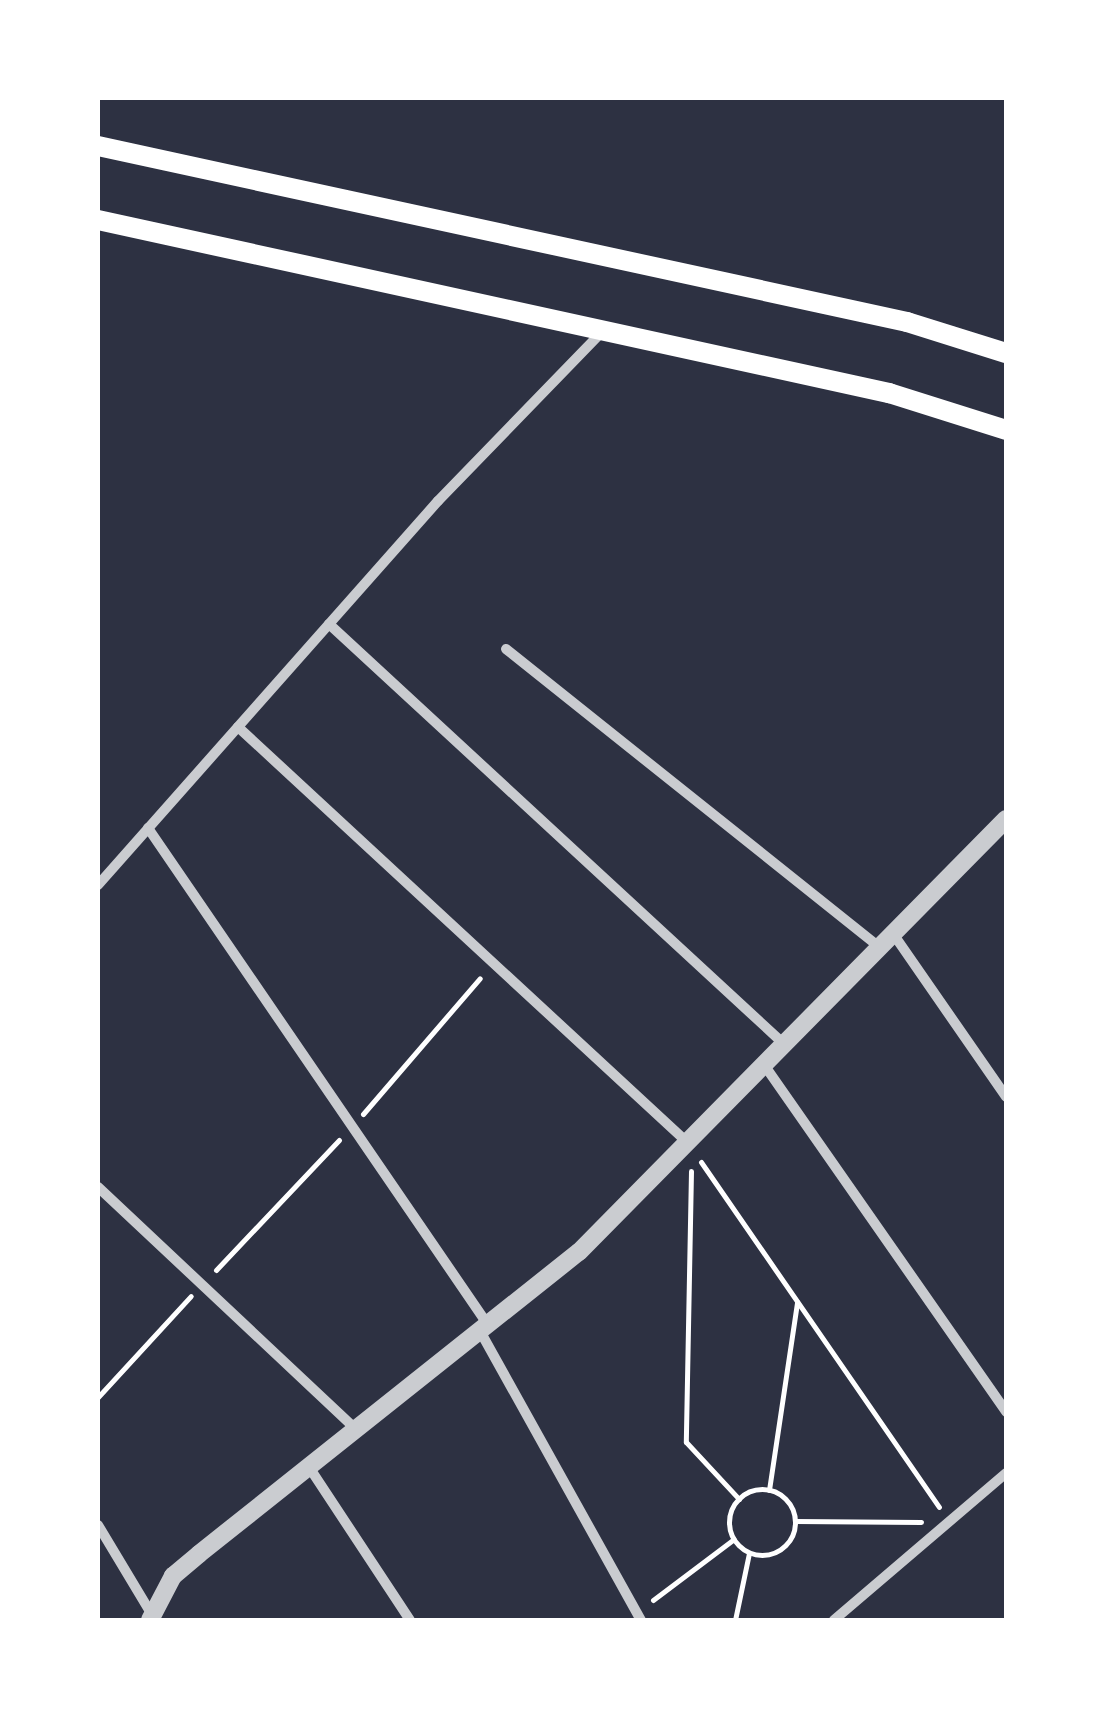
<!DOCTYPE html>
<html>
<head>
<meta charset="utf-8">
<style>
	body { margin:0 }
	#map { position:relative; width:1104px; height:1718px; overflow:hidden; background:#2d3142; font-family:"Varela Round",sans-serif }
	div>[style] { position:absolute }
	.path>* { height:5px; margin:-2.5px; padding:0 2.5px; transform-origin:2.5px; border-radius:2.5px; background:#fff }
	.path>.ring { margin:-2.5px; padding:0; box-sizing:content-box; background:none; border:5px solid #fff; border-radius:50% }
	.minor>* { height:10px; margin:-5px; padding:0 5px; transform-origin:5px; border-radius:5px; background:#caccd0 }
	.tertiary>* { height:18px; margin:-9px; padding:0 9px; transform-origin:9px; border-radius:9px; background:#caccd0 }
	.secondary>* { height:20px; margin:-10px; padding:0 10px; transform-origin:10px; border-radius:10px; background:#fff }
	span { translate:-50% -50%; white-space:nowrap; text-align:center; line-height:1.15; -webkit-text-stroke:10px #fff; paint-order:stroke }
	.frame { position:absolute; inset:0; border:100px solid #fff; pointer-events:none }
</style>
</head>
<body>
<div id="map">
	<div class="path">
		<div style="left:363px;top:1114px;width:179px;rotate:-49.3deg"></div>
		<div style="left:701px;top:1162px;width:419px;rotate:55.4deg"></div>
		<div style="left:691px;top:1171px;width:271px;rotate:91.1deg"></div>
		<div style="left:686px;top:1442px;width:78px;rotate:47.1deg"></div>
		<div style="left:216px;top:1270px;width:179px;rotate:-46.6deg"></div>
		<div style="left:98px;top:1397px;width:137px;rotate:-47.4deg"></div>
		<div class="ring" style="left:729px;top:1489px;width:61px;height:61px"></div>
		<div style="left:769px;top:1490px;width:190px;rotate:-81.5deg"></div>
		<div style="left:795px;top:1521px;width:126px;rotate:0.5deg"></div>
		<div style="left:653px;top:1600px;width:101px;rotate:-37deg"></div>
		<div style="left:735px;top:1620px;width:68px;rotate:-78.2deg"></div>
	</div>
	<div class="minor">
		<div style="left:329px;top:624px;width:621px;rotate:42.71deg"></div>
		<div style="left:506px;top:649px;width:479px;rotate:38.6deg"></div>
		<div style="left:238px;top:727px;width:613px;rotate:42.75deg"></div>
		<div style="left:148px;top:828px;width:602px;rotate:55.62deg"></div>
		<div style="left:98px;top:885px;width:513px;rotate:-48.48deg"></div>
		<div style="left:438px;top:501px;width:235px;rotate:-45.9deg"></div>
		<div style="left:894px;top:935px;width:197px;rotate:55.3deg"></div>
		<div style="left:765px;top:1066px;width:422px;rotate:55.1deg"></div>
		<div style="left:98px;top:1187px;width:354px;rotate:43.2deg"></div>
		<div style="left:480px;top:1331px;width:331px;rotate:60.9deg"></div>
		<div style="left:309px;top:1467px;width:183px;rotate:56.6deg"></div>
		<div style="left:98px;top:1525px;width:105px;rotate:59deg"></div>
		<div style="left:834px;top:1620px;width:226px;rotate:-40.5deg"></div>
	</div>
	<div class="tertiary">
		<div style="left:150px;top:1620px;width:50px;rotate:-62.4deg"></div>
		<div style="left:173px;top:1576px;width:34px;rotate:-40deg"></div>
		<div style="left:199px;top:1554px;width:485px;rotate:-38.5deg"></div>
		<div style="left:579px;top:1252px;width:608px;rotate:-45.4deg"></div>
	</div>
	<div class="secondary">
		<div style="left:98px;top:146px;width:828px;rotate:12.27deg"></div>
		<div style="left:907px;top:322px;width:104px;rotate:17.4deg"></div>
		<div style="left:98px;top:220px;width:810px;rotate:12.34deg"></div>
		<div style="left:889px;top:393px;width:123px;rotate:17.5deg"></div>
	</div>
	<div class="frame"></div>
</div>
</body>
</html>
